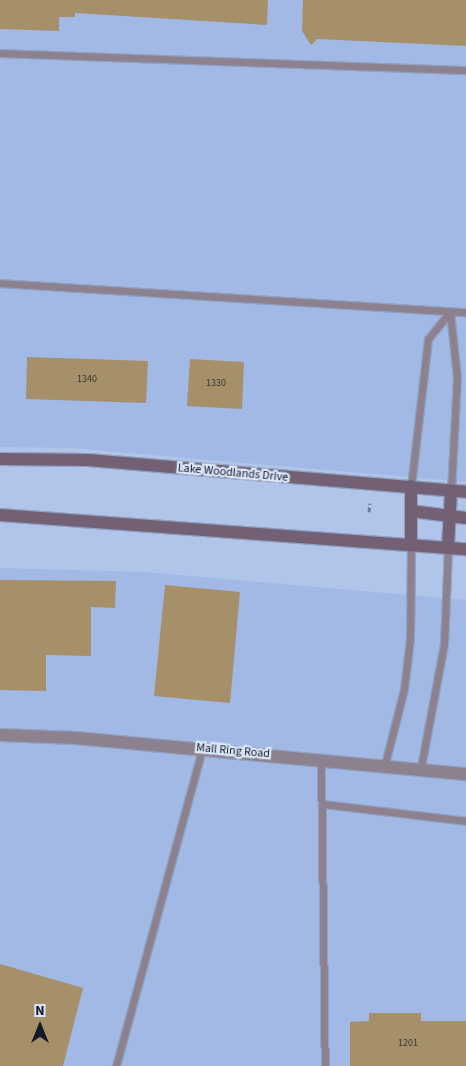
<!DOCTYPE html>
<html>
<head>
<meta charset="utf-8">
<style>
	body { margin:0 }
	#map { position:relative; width:466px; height:1066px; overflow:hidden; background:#b1c5eb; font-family:"Source Sans 3",sans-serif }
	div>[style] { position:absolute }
	.built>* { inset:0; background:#a2b9e5 }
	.building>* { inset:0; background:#a5906a }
	.path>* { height:3px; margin-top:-1.5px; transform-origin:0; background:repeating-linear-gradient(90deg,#6e7d98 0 5px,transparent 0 7.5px) }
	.roads { filter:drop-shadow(1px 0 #91a3c4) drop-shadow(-1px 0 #91a3c4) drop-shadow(0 1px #91a3c4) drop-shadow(0 -1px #91a3c4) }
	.service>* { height:7px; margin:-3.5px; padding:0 3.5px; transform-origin:3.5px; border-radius:3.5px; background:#8e818f }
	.tertiary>* { height:12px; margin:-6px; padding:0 6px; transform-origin:6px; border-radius:6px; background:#8e818f }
	.secondary>* { height:12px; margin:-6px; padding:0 6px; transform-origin:6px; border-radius:6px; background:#736075 }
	span { translate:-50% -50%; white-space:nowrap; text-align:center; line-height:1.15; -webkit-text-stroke:4.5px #dbe6f9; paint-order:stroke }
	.number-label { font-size:10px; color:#383838 }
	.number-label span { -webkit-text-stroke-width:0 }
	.street-label { font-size:12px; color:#131a27 }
	.north { position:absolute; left:15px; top:1001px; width:50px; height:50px; -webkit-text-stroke:4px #dbe6f9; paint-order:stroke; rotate:0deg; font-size:14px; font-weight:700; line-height:20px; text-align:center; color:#131a27 }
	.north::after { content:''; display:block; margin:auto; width:18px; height:22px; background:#131a27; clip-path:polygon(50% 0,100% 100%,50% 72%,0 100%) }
</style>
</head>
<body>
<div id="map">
	<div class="built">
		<div style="clip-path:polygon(0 0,466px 0,466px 482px,71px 448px,0 447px)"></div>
		<div style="clip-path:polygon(0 568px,146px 572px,466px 600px,466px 1066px,0 1066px)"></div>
	</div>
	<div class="building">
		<div style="clip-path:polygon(0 0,268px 0,267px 25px,75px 13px,75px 17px,59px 17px,59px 31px,0 29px)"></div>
		<div style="clip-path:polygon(303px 0,466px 0,466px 46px,317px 39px,311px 45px,302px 31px)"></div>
		<div style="clip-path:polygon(27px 357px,148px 361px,146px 403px,26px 399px)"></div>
		<div style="clip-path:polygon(190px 359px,244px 362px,242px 409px,187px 406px)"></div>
		<div style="clip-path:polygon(0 580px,116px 581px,115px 608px,91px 607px,91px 656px,46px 655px,46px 691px,0 690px)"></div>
		<div style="clip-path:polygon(165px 585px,240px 592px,230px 703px,154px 696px)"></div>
		<div style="clip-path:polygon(0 964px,83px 988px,63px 1066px,0 1066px)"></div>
		<div style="clip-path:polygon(369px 1013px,421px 1013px,421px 1021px,466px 1021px,466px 1066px,350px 1066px,350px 1022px,369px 1021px)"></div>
	</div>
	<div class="path">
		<div style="left:369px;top:512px;width:9px;rotate:-84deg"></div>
	</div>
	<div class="roads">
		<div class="service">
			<div style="left:0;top:53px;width:466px;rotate:2.1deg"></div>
			<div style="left:0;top:283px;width:467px;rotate:3.6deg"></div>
			<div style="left:450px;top:312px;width:65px;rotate:83.9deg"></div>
			<div style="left:457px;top:377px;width:114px;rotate:93deg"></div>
			<div style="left:411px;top:486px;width:148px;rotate:-83.4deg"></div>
			<div style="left:428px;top:339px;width:35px;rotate:-51deg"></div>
			<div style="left:321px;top:759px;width:307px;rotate:89.3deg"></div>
			<div style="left:385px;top:764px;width:77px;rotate:-75.8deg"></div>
			<div style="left:404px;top:689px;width:50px;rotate:-83.2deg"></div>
			<div style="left:410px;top:639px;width:95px;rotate:-89.4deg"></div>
			<div style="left:421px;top:767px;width:125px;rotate:-79.4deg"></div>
			<div style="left:444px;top:644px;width:97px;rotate:-87.6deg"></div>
			<div style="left:322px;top:804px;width:145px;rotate:6.7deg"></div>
			<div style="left:116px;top:1066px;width:328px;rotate:-74.8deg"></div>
		</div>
		<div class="tertiary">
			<div style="left:0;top:735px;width:76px;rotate:2.3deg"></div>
			<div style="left:76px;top:738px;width:392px;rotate:5.3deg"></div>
		</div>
		<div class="secondary">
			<div style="left:0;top:459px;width:88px;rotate:0.7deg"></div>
			<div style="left:88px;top:460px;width:379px;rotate:4.8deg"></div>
			<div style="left:411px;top:511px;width:55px;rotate:7.3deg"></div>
			<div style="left:0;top:515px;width:467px;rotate:4.2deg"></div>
			<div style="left:411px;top:544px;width:58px;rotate:-90deg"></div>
			<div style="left:448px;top:547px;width:56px;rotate:-86.9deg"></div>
		</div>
	</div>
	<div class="number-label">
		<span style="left:87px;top:380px">1340</span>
		<span style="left:216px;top:384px">1330</span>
		<span style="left:408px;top:1044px">1201</span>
	</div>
	<div class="street-label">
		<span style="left:233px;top:473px;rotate:5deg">Lake Woodlands Drive</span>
		<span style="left:233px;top:751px;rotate:5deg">Mall Ring Road</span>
	</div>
	<div class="north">N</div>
</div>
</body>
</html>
